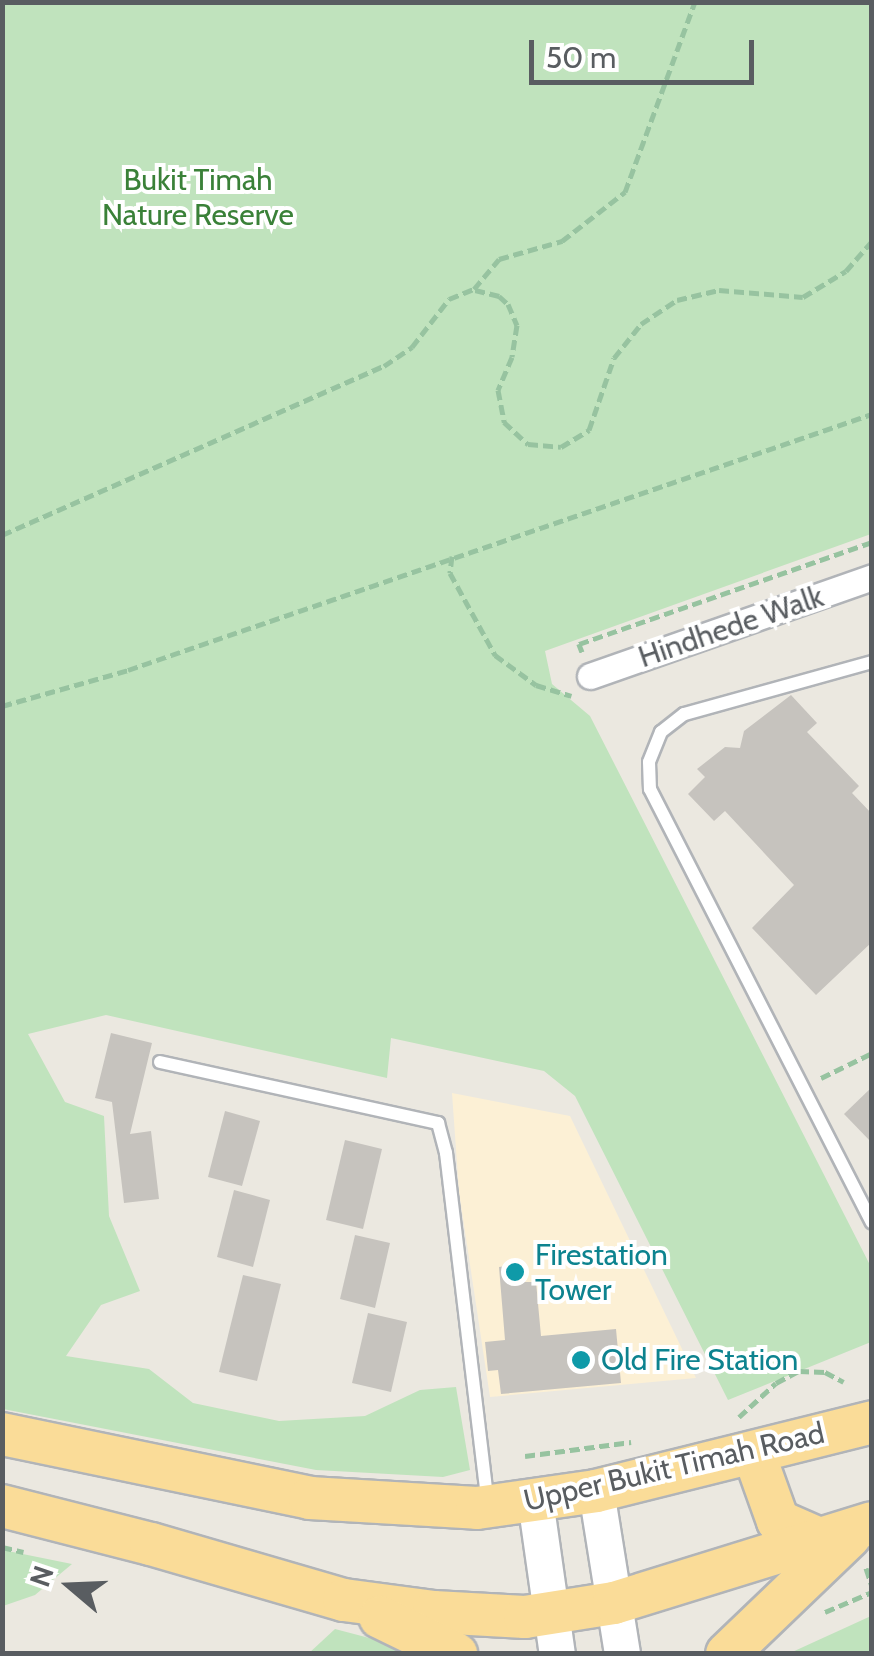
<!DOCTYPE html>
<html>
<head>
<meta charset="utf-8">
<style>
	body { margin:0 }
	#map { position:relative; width:874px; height:1656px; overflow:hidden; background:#ebe8e0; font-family:Cabin,sans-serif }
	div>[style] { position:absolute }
	.commercial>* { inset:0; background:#fcf0d5 }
	.green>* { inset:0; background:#c0e3bd }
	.building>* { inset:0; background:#c6c3be }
	.path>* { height:5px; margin-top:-2.5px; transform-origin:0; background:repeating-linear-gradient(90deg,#97c3a0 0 10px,transparent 0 15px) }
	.roads { filter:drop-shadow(2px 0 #b1b4b8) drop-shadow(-2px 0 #b1b4b8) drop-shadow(0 2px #b1b4b8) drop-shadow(0 -2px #b1b4b8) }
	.service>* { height:12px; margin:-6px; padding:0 6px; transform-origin:6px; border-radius:6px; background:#fff }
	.minor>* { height:25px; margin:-12.5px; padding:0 12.5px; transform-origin:12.5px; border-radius:12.5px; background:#fff }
	.secondary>* { height:35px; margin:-17.5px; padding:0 17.5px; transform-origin:17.5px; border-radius:17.5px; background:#fff }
	.trunk>* { height:42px; margin:-21px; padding:0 21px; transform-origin:21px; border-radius:21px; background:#fadc98 }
	.dots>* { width:28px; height:28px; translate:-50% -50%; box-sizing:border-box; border:5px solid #fff; border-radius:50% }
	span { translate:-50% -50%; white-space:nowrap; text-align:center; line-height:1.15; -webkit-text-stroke:8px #fff; paint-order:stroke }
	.park-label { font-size:30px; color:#3a8138 }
	.street-label { font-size:30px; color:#595d61 }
	.culture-label { font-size:30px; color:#0d838f }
	.left { translate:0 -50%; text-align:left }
	.frame { position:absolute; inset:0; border:5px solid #595d61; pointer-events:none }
	.north { position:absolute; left:20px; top:1536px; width:100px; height:100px; -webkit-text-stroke:8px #fff; paint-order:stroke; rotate:289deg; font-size:28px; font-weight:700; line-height:40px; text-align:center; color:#595d61 }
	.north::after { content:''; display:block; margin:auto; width:35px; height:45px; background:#595d61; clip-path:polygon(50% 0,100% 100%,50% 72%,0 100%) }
	.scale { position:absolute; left:529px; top:40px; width:225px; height:45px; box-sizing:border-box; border:5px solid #595d61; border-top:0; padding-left:12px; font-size:30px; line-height:35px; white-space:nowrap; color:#595d61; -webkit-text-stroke:8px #fff; paint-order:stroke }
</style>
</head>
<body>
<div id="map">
	<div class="commercial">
		<div style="clip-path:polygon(452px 1093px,570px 1116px,696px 1378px,490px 1397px,459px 1192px)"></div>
	</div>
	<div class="green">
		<div style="clip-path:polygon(3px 2px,871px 3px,871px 534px,545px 651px,552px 684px,590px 716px,871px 1267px,871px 1342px,728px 1400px,575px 1096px,544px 1071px,391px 1038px,387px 1078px,106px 1015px,28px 1034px,65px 1102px,104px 1116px,109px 1216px,140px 1291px,101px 1305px,66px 1356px,149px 1369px,193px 1403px,279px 1421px,365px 1416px,420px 1390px,456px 1387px,470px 1470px,443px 1477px,316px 1470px,3px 1409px)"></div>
		<div style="clip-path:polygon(3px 1550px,72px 1564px,35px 1595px,3px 1606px)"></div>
		<div style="clip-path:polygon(871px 1616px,871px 1653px,790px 1653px)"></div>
		<div style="clip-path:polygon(335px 1629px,396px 1645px,409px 1654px,308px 1654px)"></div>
	</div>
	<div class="building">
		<div style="clip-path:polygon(791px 695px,817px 723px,807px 732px,859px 786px,852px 793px,872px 814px,872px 942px,816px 995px,752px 928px,794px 885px,725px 811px,714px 821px,688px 794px,705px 777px,697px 769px,725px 747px,740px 748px,744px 731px)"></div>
		<div style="clip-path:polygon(111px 1033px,152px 1043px,130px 1134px,151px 1131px,159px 1199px,124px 1203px,112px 1102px,95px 1098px)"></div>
		<div style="clip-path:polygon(872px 1087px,872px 1143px,844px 1114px)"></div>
		<div style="clip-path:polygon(225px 1111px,260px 1121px,242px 1186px,208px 1177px)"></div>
		<div style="clip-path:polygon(345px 1140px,382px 1149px,363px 1229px,326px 1220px)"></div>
		<div style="clip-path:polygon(234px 1190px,270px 1200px,253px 1267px,217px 1257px)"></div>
		<div style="clip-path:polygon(355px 1235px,390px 1243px,375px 1308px,340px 1299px)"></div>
		<div style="clip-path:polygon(522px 1264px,524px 1282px,536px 1282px,541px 1336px,616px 1329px,621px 1383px,501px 1394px,498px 1370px,488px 1371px,485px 1342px,505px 1340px,499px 1267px)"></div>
		<div style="clip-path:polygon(243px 1275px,281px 1284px,257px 1381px,219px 1372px)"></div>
		<div style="clip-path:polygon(368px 1313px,407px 1322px,391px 1392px,352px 1383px)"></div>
	</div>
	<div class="path">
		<div style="left:475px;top:290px;width:25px;rotate:14deg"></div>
		<div style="left:499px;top:296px;width:12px;rotate:42deg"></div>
		<div style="left:508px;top:304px;width:23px;rotate:67deg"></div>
		<div style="left:517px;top:325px;width:32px;rotate:99deg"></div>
		<div style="left:512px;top:357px;width:36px;rotate:113deg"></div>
		<div style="left:498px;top:390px;width:33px;rotate:79deg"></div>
		<div style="left:504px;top:422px;width:33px;rotate:43deg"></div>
		<div style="left:528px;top:444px;width:33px;rotate:5deg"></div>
		<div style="left:561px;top:447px;width:33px;rotate:-31deg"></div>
		<div style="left:589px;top:430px;width:76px;rotate:-70.9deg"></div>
		<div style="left:614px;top:358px;width:43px;rotate:-51.5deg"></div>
		<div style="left:641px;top:324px;width:43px;rotate:-33.7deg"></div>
		<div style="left:677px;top:300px;width:43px;rotate:-13.4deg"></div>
		<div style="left:719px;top:290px;width:84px;rotate:4.8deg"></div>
		<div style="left:803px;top:297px;width:50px;rotate:-31.2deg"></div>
		<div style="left:846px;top:271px;width:40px;rotate:-49deg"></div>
		<div style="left:2px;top:535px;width:418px;rotate:-23.9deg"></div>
		<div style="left:384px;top:366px;width:34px;rotate:-34deg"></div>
		<div style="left:412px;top:347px;width:61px;rotate:-52.4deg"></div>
		<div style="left:449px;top:299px;width:27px;rotate:-22deg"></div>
		<div style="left:474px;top:289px;width:39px;rotate:-50deg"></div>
		<div style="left:499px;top:259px;width:66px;rotate:-15.9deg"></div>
		<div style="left:562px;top:241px;width:80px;rotate:-37.9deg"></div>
		<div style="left:625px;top:192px;width:202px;rotate:-69.8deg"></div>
		<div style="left:452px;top:556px;width:17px;rotate:97deg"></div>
		<div style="left:450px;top:573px;width:94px;rotate:61.2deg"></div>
		<div style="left:495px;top:655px;width:51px;rotate:36.2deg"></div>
		<div style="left:536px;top:685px;width:37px;rotate:17deg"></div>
		<div style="left:582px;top:652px;width:9px;rotate:-111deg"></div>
		<div style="left:579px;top:644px;width:310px;rotate:-19.2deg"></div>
		<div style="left:2px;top:706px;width:131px;rotate:-15.9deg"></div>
		<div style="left:128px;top:670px;width:787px;rotate:-18.99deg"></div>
		<div style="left:821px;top:1078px;width:57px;rotate:-26.1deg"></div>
		<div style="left:739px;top:1417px;width:50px;rotate:-42.6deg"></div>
		<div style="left:776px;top:1383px;width:26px;rotate:-28deg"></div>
		<div style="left:799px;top:1371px;width:26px;rotate:2deg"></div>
		<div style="left:825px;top:1372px;width:21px;rotate:28deg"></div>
		<div style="left:525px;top:1456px;width:107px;rotate:-7.5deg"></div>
		<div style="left:2px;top:1547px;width:22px;rotate:13deg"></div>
		<div style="left:866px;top:1568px;width:20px;rotate:72deg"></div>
		<div style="left:825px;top:1612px;width:51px;rotate:-23.1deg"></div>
	</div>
	<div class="roads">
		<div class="service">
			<div style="left:872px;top:662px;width:195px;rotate:164.5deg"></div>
			<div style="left:684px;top:714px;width:29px;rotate:142deg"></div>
			<div style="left:661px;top:732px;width:32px;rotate:112deg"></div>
			<div style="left:649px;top:762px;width:27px;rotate:88deg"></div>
			<div style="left:650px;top:789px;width:487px;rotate:62.9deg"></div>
			<div style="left:160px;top:1062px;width:285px;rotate:12.4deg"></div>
			<div style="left:438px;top:1123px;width:31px;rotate:75deg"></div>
			<div style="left:446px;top:1153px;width:348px;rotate:83.2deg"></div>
		</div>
		<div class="minor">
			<div style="left:590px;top:676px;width:299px;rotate:-19.3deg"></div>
		</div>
		<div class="secondary">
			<div style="left:596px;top:1491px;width:165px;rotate:80.9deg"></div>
			<div style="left:535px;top:1500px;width:156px;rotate:81.9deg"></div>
		</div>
		<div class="trunk">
			<div style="left:2px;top:1434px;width:315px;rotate:11.7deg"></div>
			<div style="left:310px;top:1498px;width:167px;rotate:3.4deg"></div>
			<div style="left:477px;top:1508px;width:120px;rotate:-8.1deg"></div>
			<div style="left:596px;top:1491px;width:284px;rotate:-14deg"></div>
			<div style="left:754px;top:1454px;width:71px;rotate:70.3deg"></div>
			<div style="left:778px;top:1521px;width:45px;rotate:23.7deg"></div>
			<div style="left:2px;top:1506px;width:154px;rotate:14.3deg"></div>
			<div style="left:151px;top:1544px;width:201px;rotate:16.2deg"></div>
			<div style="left:344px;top:1600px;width:91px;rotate:7.6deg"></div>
			<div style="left:434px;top:1612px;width:91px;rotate:3.1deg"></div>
			<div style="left:525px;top:1617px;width:90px;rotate:-8.9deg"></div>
			<div style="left:614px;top:1603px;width:270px;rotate:-17.2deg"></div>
			<div style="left:380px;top:1617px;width:85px;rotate:26deg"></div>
			<div style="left:727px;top:1654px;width:170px;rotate:-43.8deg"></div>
		</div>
	</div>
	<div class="dots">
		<div style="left:515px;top:1272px;background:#0f9aa8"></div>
		<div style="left:581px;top:1360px;background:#0f9aa8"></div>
	</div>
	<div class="park-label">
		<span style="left:198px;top:197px">Bukit Timah<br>Nature Reserve</span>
	</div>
	<div class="street-label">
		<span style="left:731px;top:627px;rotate:-19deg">Hindhede Walk</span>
		<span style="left:674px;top:1467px;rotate:-13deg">Upper Bukit Timah Road</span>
	</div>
	<div class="culture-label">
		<span class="left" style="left:535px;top:1272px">Firestation<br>Tower</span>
		<span class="left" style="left:601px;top:1360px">Old Fire Station</span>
	</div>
	<div class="frame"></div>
	<div class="north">N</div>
	<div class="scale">50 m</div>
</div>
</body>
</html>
